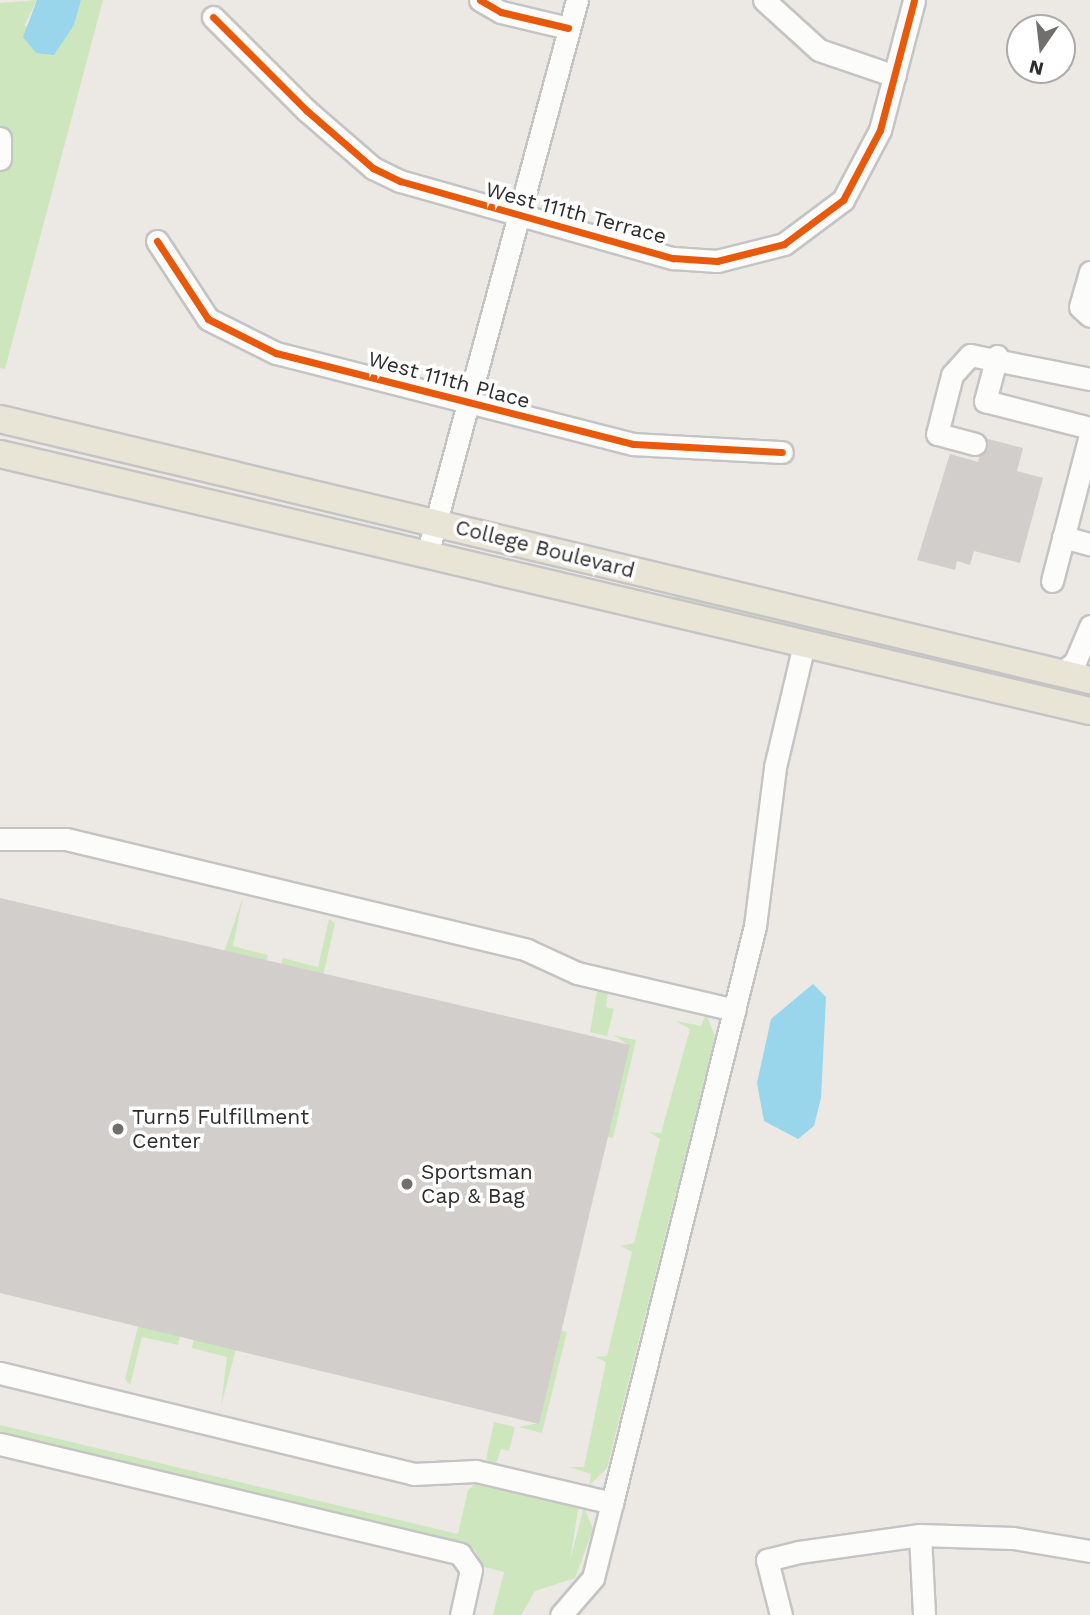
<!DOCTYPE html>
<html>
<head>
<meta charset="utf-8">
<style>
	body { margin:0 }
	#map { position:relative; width:1090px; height:1615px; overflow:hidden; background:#ece8e4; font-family:"Work Sans",sans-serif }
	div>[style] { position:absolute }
	.green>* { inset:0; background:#cee6be }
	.water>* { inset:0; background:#99d6ec }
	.building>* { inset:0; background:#d1cecb }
	.roads { filter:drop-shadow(2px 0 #c5c4c5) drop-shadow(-2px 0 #c5c4c5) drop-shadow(0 2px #c5c4c5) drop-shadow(0 -2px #c5c4c5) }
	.minor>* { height:21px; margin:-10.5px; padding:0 10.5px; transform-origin:10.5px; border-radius:10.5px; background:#fcfcfb }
	.major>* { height:26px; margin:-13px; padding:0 13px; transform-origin:13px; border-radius:13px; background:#e8e4d6 }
	.cycleway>* { height:7px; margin:-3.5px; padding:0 3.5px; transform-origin:3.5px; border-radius:3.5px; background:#e8590c }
	.dots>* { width:19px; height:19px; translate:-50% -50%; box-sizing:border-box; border:4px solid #fff; border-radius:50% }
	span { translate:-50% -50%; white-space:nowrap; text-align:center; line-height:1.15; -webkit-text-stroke:7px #fff; paint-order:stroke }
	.street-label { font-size:21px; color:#2e2e2e }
	.poi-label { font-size:21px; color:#2e2e2e }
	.left { translate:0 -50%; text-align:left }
	.north { position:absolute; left:1006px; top:14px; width:70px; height:70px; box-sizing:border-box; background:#fff; border:2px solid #ababab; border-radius:50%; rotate:194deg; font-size:19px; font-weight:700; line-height:28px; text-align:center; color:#2e2e2e }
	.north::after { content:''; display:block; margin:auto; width:24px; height:32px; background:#706f6e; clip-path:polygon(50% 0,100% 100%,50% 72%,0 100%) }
</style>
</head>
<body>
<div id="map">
	<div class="green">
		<div style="clip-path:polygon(37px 0,24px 26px,74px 25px,81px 0,103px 0,5px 369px,0 368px,0 3px)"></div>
		<div style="clip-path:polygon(653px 596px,703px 598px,857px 635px,820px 635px)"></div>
		<div style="clip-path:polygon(243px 897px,233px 946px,268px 955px,267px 962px,224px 952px)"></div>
		<div style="clip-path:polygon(329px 919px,335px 923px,323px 976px,281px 966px,283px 958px,318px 967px)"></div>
		<div style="clip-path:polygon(597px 991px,608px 992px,606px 1007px,614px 1009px,607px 1036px,590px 1032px)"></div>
		<div style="clip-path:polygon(706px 1014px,715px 1036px,607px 1468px,589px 1486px,591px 1474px,569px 1467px,584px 1467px,606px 1362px,595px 1357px,607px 1356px,632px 1252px,621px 1246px,634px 1243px,660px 1139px,649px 1132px,661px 1133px,690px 1029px,676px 1021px,701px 1026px)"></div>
		<div style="clip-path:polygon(613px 1035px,636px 1040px,613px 1138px,604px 1136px,630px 1046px)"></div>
		<div style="clip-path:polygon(138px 1326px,180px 1336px,178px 1345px,142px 1337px,130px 1385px,125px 1379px)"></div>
		<div style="clip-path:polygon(558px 1330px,567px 1332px,542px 1433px,519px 1427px,539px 1423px)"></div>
		<div style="clip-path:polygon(194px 1339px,236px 1349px,221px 1406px,227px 1357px,192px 1348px)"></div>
		<div style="clip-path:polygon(494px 1422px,515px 1427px,509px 1451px,501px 1449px,496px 1464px,486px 1460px)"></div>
		<div style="clip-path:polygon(0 1425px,458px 1534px,468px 1490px,479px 1481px,579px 1504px,570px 1560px,584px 1507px,593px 1529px,575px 1578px,535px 1591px,521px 1615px,493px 1615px,504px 1572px,484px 1567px,475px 1550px,457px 1541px,0 1435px)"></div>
	</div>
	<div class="water">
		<div style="clip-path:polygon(37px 0,81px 0,74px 25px,54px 55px,36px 53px,23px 37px)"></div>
		<div style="clip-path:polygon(813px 984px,826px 997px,821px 1098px,814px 1126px,798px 1139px,764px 1121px,757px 1083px,771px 1019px)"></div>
	</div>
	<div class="building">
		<div style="clip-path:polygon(984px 438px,1023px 448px,1017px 471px,1043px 478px,1020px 563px,974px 551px,970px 565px,957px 561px,955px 570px,917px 560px,950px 454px,978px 462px)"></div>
		<div style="clip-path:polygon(0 898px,630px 1045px,539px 1424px,0 1293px)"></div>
	</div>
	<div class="roads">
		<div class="minor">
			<div style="left:480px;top:0;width:24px;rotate:30deg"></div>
			<div style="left:501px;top:12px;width:69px;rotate:13.4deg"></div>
			<div style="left:764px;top:0;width:74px;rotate:42.3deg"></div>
			<div style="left:819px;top:50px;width:80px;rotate:18.9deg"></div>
			<div style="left:213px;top:17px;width:132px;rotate:45deg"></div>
			<div style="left:306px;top:110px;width:89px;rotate:40.9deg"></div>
			<div style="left:373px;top:168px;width:30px;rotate:26deg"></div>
			<div style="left:400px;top:181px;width:284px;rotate:15.8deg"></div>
			<div style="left:673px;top:258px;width:44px;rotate:3.9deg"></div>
			<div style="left:717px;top:261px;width:69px;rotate:-14.2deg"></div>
			<div style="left:784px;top:244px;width:74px;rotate:-36.7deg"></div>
			<div style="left:843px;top:200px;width:79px;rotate:-62.1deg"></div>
			<div style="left:880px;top:130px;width:134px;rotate:-75.3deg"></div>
			<div style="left:0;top:138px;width:21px;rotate:90deg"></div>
			<div style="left:157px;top:241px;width:93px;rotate:56.8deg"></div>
			<div style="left:208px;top:319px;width:76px;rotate:26.6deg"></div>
			<div style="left:276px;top:353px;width:368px;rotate:14.3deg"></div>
			<div style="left:633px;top:444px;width:149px;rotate:3.1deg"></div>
			<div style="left:1090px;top:272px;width:36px;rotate:106deg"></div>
			<div style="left:1080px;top:307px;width:13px;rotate:42deg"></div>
			<div style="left:997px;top:356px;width:47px;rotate:104.9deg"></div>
			<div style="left:985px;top:401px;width:108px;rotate:14.4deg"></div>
			<div style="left:975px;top:444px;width:39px;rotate:-165deg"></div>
			<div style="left:937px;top:434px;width:61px;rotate:-75.7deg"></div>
			<div style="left:952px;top:375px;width:27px;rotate:-48deg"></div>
			<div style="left:970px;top:355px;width:122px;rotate:11.3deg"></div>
			<div style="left:1063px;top:537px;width:28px;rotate:15deg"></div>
			<div style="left:427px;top:555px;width:575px;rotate:-74.88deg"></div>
			<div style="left:1052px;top:581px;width:151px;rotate:-75.4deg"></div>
			<div style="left:1061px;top:673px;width:18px;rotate:-38deg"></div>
			<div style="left:1075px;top:662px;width:39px;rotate:-67deg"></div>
			<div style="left:0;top:839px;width:66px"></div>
			<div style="left:66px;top:839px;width:474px;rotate:13.5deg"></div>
			<div style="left:527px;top:950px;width:55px;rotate:24.7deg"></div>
			<div style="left:577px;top:973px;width:162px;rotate:13.2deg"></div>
			<div style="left:0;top:1373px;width:425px;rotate:13.7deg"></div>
			<div style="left:413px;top:1474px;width:63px;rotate:-2.7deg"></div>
			<div style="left:476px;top:1471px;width:140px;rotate:13.2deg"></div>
			<div style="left:0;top:1444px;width:473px;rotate:13.4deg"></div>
			<div style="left:460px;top:1554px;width:19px;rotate:55deg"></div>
			<div style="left:471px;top:1570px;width:46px;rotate:102.5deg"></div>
			<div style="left:920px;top:1535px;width:80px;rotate:87.1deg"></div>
			<div style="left:561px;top:1615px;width:49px;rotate:-49.1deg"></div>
			<div style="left:593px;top:1578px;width:77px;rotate:-75.8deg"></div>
			<div style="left:612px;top:1503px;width:594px;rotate:-76.08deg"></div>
			<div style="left:755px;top:926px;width:160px;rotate:-82.8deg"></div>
			<div style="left:775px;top:767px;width:126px;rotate:-76.7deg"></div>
			<div style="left:781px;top:1615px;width:57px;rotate:-104.3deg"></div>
			<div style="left:767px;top:1560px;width:33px;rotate:-14deg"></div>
			<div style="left:799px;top:1552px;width:122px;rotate:-8deg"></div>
			<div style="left:920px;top:1535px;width:93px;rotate:1.8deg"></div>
			<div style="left:1013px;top:1538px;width:78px;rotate:9.6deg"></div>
		</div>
		<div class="major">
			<div style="left:0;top:419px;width:1121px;rotate:13.47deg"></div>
			<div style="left:0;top:454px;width:1120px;rotate:13.27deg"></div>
		</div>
	</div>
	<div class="cycleway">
		<div style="left:480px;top:0;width:24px;rotate:30deg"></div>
		<div style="left:501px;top:12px;width:69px;rotate:13.4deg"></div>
		<div style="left:213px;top:17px;width:132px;rotate:45deg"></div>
		<div style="left:306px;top:110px;width:89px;rotate:40.9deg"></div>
		<div style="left:373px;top:168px;width:30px;rotate:26deg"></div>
		<div style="left:400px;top:181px;width:284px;rotate:15.8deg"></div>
		<div style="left:673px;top:258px;width:44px;rotate:3.9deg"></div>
		<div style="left:717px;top:261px;width:69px;rotate:-14.2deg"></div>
		<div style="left:784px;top:244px;width:74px;rotate:-36.7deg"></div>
		<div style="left:843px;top:200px;width:79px;rotate:-62.1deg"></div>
		<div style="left:880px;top:130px;width:134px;rotate:-75.3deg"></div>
		<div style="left:157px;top:241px;width:93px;rotate:56.8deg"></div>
		<div style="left:208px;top:319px;width:76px;rotate:26.6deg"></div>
		<div style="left:276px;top:353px;width:368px;rotate:14.3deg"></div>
		<div style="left:633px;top:444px;width:149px;rotate:3.1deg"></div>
	</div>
	<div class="dots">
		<div style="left:118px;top:1129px;background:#706f6e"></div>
		<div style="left:407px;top:1184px;background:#706f6e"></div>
	</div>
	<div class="street-label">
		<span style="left:576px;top:213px;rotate:15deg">West 111th Terrace</span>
		<span style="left:449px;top:380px;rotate:15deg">West 111th Place</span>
		<span style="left:545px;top:549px;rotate:14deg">College Boulevard</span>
	</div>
	<div class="poi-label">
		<span class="left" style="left:132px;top:1129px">Turn5 Fulfillment<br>Center</span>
		<span class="left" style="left:421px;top:1184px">Sportsman<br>Cap &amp; Bag</span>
	</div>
	<div class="north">N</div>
</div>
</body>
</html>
